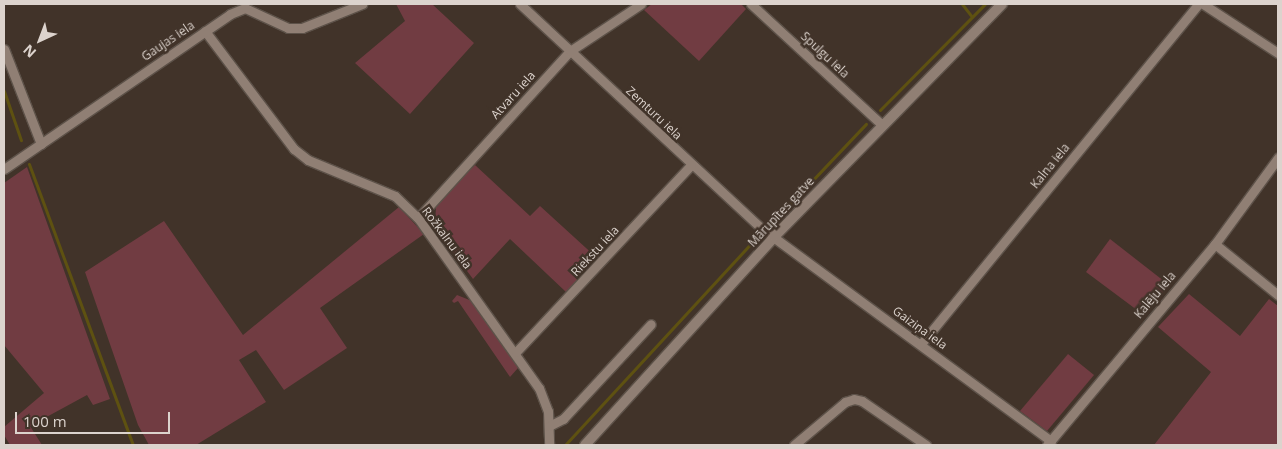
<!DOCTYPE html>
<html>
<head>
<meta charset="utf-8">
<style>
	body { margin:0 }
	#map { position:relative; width:1282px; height:449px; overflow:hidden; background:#413329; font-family:"Open Sans",sans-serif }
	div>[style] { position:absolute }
	.green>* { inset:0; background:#713c42 }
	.stream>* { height:3px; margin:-1.5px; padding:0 1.5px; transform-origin:1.5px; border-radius:1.5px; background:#5e5111 }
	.roads { filter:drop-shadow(1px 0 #5d5249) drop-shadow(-1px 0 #5d5249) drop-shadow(0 1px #5d5249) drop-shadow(0 -1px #5d5249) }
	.minor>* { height:9px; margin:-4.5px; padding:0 4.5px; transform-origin:4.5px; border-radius:4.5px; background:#907f74 }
	.tertiary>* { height:10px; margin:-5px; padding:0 5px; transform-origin:5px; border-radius:5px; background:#907f74 }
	span { translate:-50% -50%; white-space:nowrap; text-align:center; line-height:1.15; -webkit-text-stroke:5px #413329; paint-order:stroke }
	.street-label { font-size:12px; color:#dcd3cd }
	.frame { position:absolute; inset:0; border:5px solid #dcd3cd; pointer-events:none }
	.north { position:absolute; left:15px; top:15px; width:50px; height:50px; -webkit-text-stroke:4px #413329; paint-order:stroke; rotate:223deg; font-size:14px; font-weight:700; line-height:20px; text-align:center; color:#dcd3cd }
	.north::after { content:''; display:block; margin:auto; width:18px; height:22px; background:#dcd3cd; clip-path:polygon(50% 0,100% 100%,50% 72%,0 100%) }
	.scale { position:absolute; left:15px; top:412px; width:155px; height:22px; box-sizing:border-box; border:2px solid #dcd3cd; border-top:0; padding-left:6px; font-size:15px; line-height:18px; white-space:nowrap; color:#dcd3cd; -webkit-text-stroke:4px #413329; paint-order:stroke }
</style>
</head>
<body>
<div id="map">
	<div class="green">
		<div style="clip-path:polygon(396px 4px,432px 4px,474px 43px,410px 114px,355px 63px,405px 21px)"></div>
		<div style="clip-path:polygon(652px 4px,741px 4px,746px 9px,699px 61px,644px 10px)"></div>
		<div style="clip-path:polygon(475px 165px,530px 216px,540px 206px,597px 258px,566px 292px,510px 239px,473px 279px,435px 228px,436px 205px)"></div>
		<div style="clip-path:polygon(27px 167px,110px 399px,93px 405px,87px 395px,30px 426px,42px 445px,10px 445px,4px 435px,4px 427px,44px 393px,4px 345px,4px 183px)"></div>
		<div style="clip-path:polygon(399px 207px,424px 234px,320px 308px,347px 348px,284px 390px,256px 350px,239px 360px,266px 402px,196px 445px,149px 445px,138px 425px,85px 272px,164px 221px,243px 335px)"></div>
		<div style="clip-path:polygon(1110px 239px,1169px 285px,1145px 316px,1086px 272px)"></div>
		<div style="clip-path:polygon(1189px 294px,1240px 336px,1269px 299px,1278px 306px,1278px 445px,1154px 445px,1211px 372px,1158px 327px)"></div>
		<div style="clip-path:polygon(457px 295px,472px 301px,514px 360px,518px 368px,510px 377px,458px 301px,454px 303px,452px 301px)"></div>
		<div style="clip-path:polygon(1068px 354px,1094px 375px,1047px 431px,1020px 411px)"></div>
	</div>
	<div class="stream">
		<div style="left:962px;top:4px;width:16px;rotate:52deg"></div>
		<div style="left:4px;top:91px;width:52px;rotate:70.9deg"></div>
		<div style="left:880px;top:110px;width:149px;rotate:-45.3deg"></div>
		<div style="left:29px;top:164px;width:300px;rotate:69.7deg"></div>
		<div style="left:771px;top:224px;width:138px;rotate:-46.5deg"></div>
		<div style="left:565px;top:445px;width:284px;rotate:-47.3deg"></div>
	</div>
	<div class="roads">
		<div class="minor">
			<div style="left:520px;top:4px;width:329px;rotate:42.9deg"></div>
			<div style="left:761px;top:228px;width:360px;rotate:36.3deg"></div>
			<div style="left:751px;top:4px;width:177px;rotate:42.7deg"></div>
			<div style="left:1203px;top:4px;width:90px;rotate:33.2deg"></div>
			<div style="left:205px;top:31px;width:148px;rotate:53deg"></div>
			<div style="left:294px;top:149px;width:18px;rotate:38deg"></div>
			<div style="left:308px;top:160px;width:94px;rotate:22.5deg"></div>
			<div style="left:395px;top:196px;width:32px;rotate:44deg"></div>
			<div style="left:418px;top:218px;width:209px;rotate:54.6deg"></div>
			<div style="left:539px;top:388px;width:25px;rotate:69deg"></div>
			<div style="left:548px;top:411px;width:34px;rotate:88deg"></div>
			<div style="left:4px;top:49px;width:102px;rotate:68.7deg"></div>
			<div style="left:4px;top:169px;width:274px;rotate:-34.4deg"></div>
			<div style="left:230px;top:14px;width:16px;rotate:-22deg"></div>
			<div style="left:245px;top:8px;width:47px;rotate:24.9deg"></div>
			<div style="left:288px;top:28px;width:14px"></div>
			<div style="left:302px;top:28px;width:65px;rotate:-21.8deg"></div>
			<div style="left:418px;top:218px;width:226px;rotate:-47.7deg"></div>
			<div style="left:570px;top:51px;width:85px;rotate:-33.5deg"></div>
			<div style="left:1215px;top:244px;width:81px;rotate:39deg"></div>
			<div style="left:921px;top:344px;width:439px;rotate:-50.8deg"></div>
			<div style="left:516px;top:352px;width:256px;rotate:-46.9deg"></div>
			<div style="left:549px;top:426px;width:16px;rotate:-27deg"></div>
			<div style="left:563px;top:419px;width:129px;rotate:-47.2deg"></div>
			<div style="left:794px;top:445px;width:67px;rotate:-40.1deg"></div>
			<div style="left:845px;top:402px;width:9px;rotate:-18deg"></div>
			<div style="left:854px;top:399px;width:8px;rotate:14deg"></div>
			<div style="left:862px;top:401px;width:78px;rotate:34.5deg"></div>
			<div style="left:1047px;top:445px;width:262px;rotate:-50.1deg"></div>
			<div style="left:1215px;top:244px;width:107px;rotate:-53.8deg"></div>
		</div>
		<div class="tertiary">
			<div style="left:585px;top:445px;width:281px;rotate:-47.7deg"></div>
			<div style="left:774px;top:237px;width:326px;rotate:-45.6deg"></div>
		</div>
	</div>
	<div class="street-label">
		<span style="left:168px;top:41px;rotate:-34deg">Gaujas iela</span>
		<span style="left:825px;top:55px;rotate:43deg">Spulgu iela</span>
		<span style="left:513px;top:95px;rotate:-48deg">Atvaru iela</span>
		<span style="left:654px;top:113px;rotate:43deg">Zemturu iela</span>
		<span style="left:1050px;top:166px;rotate:-51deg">Kalna iela</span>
		<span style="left:781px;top:212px;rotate:-47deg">Mārupītes gatve</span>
		<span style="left:447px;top:238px;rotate:53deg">Rožkalnu iela</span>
		<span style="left:595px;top:251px;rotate:-47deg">Riekstu iela</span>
		<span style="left:1155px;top:295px;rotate:-50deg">Kalēju iela</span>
		<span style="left:920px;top:328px;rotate:36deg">Gaiziņa iela</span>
	</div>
	<div class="frame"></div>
	<div class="north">N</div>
	<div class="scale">100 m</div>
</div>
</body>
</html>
